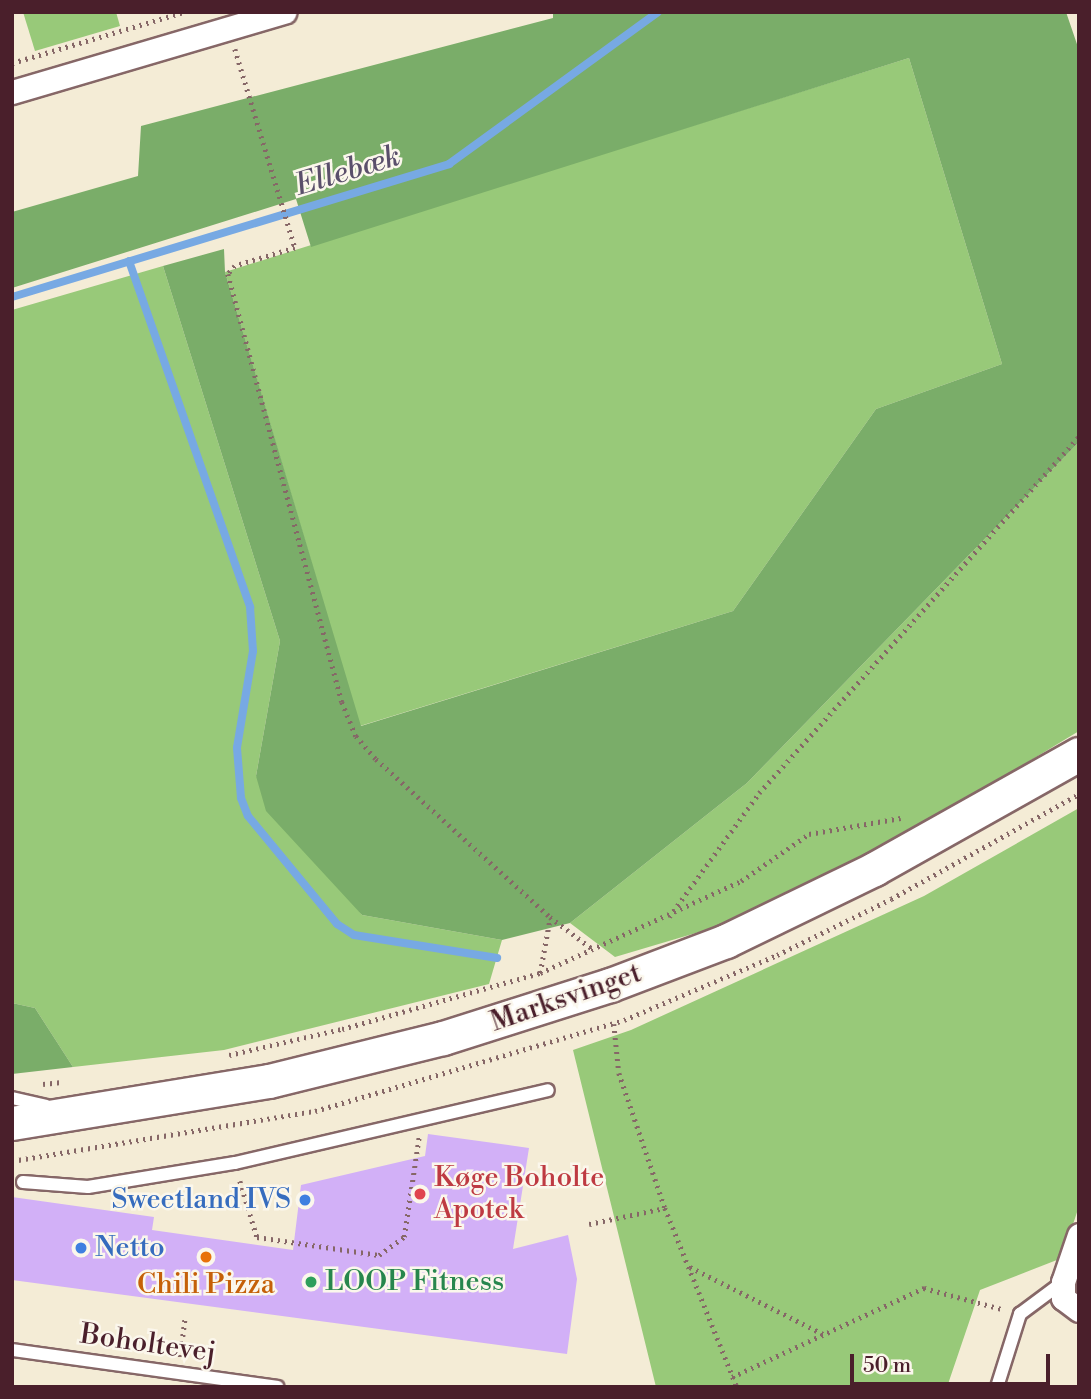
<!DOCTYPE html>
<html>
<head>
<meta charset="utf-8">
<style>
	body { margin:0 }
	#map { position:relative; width:1091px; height:1399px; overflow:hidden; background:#f4ecd6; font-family:"Libre Bodoni",serif }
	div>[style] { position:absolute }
	.green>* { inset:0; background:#98c979 }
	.forest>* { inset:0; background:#7aad69 }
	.stream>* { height:8px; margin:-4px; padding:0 4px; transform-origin:4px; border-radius:4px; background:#77a9e3 }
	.building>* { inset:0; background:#d2b0f7 }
	.path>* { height:4.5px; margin-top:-2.25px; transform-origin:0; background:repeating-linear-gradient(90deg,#866767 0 2px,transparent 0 7px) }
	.roads { filter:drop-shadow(2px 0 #866767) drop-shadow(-2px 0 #866767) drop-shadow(0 2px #866767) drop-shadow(0 -2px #866767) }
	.lane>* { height:12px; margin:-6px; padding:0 6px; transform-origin:6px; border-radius:6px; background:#fff }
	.street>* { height:23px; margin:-11.5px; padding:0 11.5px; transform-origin:11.5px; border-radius:11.5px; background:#fff }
	.secondary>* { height:33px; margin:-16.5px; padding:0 16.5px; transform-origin:16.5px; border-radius:16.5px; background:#fff }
	.dots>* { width:19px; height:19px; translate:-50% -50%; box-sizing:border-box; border:4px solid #fbf7ec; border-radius:50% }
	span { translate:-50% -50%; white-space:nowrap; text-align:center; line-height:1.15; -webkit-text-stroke:5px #fbf7ec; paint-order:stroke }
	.street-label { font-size:28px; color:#4a1f2b }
	.health-label { font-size:28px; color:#be3a42 }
	.left { translate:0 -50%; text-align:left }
	.shop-label { font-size:28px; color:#366cbe }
	.right { translate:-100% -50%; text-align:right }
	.leisure-label { font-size:28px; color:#27864d }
	.food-label { font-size:28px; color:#c56008 }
	.water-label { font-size:30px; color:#5a4f6b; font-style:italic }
	.frame { position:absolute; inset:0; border:14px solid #4a1f2b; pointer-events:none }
	.scale { position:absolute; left:850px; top:1354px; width:200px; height:32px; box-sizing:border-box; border:4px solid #4a1f2b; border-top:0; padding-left:9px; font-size:21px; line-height:24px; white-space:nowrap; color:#4a1f2b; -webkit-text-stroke:5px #fbf7ec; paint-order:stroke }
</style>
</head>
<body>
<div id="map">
	<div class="green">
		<div style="clip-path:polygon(23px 12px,116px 12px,120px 26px,35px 51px)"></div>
		<div style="clip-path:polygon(909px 58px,1002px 364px,876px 409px,733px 611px,360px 726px,225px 272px)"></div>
		<div style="clip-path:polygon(163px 266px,280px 641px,256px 776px,362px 915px,502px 940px,489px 984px,224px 1050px,73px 1067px,35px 1008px,12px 1003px,12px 310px)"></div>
		<div style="clip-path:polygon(1079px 442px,1079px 731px,881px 851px,716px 927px,615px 957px,570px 923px,747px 783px)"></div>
		<div style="clip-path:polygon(1079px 808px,1079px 1206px,1062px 1258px,980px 1290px,947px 1387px,656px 1387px,573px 1050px,631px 1030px,924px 896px)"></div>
	</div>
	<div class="forest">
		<div style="clip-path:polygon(553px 12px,1066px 12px,1079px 50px,1079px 442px,747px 783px,570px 923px,502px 940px,362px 915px,266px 811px,256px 776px,280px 641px,163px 266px,224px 249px,225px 272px,361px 726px,733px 611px,876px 409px,1002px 364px,909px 58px,311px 247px,296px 199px,12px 288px,12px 212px,138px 176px,141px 126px,553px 18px)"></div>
		<div style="clip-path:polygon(12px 1003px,35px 1008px,73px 1067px,12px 1074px)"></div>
	</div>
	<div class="stream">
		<div style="left:129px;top:261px;width:367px;rotate:70.7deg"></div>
		<div style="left:250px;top:607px;width:44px;rotate:86.1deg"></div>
		<div style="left:253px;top:651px;width:98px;rotate:99.4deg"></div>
		<div style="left:237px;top:748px;width:50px;rotate:85.4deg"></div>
		<div style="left:241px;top:798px;width:19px;rotate:69deg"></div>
		<div style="left:248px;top:816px;width:140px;rotate:50.5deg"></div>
		<div style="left:337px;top:924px;width:20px;rotate:33deg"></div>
		<div style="left:354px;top:935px;width:145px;rotate:9.1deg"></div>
		<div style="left:12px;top:297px;width:457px;rotate:-16.9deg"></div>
		<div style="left:449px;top:164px;width:258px;rotate:-36deg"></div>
	</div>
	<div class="building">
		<div style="clip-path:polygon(428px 1134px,529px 1148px,513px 1249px,568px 1235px,577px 1279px,567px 1354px,12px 1280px,12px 1197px,154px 1217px,152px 1230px,293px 1250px,301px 1185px,425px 1156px)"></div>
	</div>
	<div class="path">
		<div style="left:235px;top:49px;width:208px;rotate:73.2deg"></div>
		<div style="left:295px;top:248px;width:63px;rotate:163.3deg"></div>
		<div style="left:235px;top:266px;width:11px;rotate:131deg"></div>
		<div style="left:228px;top:274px;width:443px;rotate:75.1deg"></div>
		<div style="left:342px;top:702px;width:37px;rotate:68deg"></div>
		<div style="left:356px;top:736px;width:30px;rotate:49deg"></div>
		<div style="left:376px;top:759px;width:235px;rotate:42.2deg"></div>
		<div style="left:550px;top:917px;width:55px;rotate:36.9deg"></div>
		<div style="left:12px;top:63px;width:179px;rotate:-16.5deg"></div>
		<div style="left:669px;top:917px;width:153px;rotate:-54deg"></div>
		<div style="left:759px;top:793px;width:479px;rotate:-48.1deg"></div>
		<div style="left:540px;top:973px;width:56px;rotate:-79.7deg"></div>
		<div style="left:614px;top:1024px;width:49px;rotate:84.2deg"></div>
		<div style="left:619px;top:1073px;width:143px;rotate:71.2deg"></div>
		<div style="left:665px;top:1208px;width:193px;rotate:68.1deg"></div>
		<div style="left:229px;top:1055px;width:116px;rotate:-13deg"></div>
		<div style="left:342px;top:1029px;width:206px;rotate:-15.8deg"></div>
		<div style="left:540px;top:973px;width:221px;rotate:-24.6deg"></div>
		<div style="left:741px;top:881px;width:83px;rotate:-34.7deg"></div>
		<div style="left:809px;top:834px;width:93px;rotate:-9.9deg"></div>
		<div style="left:43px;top:1084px;width:19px;rotate:-6deg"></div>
		<div style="left:12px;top:1161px;width:307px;rotate:-9.4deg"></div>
		<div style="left:315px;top:1111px;width:322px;rotate:-16.4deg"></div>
		<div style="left:624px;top:1020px;width:166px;rotate:-23deg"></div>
		<div style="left:777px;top:955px;width:127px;rotate:-26.2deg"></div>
		<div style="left:891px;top:899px;width:215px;rotate:-29.2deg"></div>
		<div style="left:240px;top:1181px;width:59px;rotate:73.1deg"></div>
		<div style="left:257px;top:1237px;width:123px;rotate:8.4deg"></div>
		<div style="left:379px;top:1255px;width:31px;rotate:-36deg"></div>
		<div style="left:404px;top:1237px;width:101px;rotate:-81.5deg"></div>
		<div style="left:589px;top:1224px;width:78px;rotate:-11.9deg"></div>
		<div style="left:690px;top:1267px;width:149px;rotate:26.7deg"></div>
		<div style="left:180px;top:1357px;width:41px;rotate:-83deg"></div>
		<div style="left:732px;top:1377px;width:212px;rotate:-24.9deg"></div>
		<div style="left:924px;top:1288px;width:81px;rotate:15.1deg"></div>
	</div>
	<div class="roads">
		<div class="lane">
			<div style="left:12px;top:1098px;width:35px;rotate:13deg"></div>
			<div style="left:23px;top:1182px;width:65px;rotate:4.4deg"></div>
			<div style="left:88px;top:1187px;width:149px;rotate:-9.3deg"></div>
			<div style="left:235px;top:1163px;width:321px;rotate:-13.1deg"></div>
			<div style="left:12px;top:1350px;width:268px;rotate:7.9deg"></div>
			<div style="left:997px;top:1387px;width:77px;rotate:-72.5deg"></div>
			<div style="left:1020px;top:1314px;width:54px;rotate:-36.7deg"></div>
		</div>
		<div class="street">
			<div style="left:12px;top:92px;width:284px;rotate:-16.4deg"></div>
			<div style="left:1079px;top:1235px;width:50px;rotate:108.8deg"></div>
			<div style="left:1063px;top:1282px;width:16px;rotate:90deg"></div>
			<div style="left:1063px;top:1298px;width:20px;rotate:37deg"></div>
		</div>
		<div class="secondary">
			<div style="left:12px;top:1123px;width:260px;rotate:-9.3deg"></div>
			<div style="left:269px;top:1081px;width:179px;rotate:-13.9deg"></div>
			<div style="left:443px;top:1038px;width:175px;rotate:-17.6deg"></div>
			<div style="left:610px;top:985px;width:124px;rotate:-20.8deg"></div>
			<div style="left:726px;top:941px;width:165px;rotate:-25.9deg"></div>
			<div style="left:874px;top:869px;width:235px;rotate:-29.3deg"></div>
		</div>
	</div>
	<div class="dots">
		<div style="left:420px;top:1194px;background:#e0444e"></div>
		<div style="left:305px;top:1200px;background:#3f7fe0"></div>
		<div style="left:81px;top:1248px;background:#3f7fe0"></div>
		<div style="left:206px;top:1257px;background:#e8710a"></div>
		<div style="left:311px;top:1282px;background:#2e9e5b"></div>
	</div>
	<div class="street-label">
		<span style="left:566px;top:998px;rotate:-19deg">Marksvinget</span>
		<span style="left:148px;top:1344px;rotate:8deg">Boholtevej</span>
	</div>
	<div class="health-label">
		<span class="left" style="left:434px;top:1194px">Køge Boholte<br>Apotek</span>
	</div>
	<div class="shop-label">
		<span class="right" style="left:291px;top:1200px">Sweetland IVS</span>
		<span class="left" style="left:95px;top:1248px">Netto</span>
	</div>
	<div class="leisure-label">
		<span class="left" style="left:325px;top:1282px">LOOP Fitness</span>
	</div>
	<div class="food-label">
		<span style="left:206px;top:1285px">Chili Pizza</span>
	</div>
	<div class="water-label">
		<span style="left:348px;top:171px;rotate:-17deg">Ellebæk</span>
	</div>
	<div class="frame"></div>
	<div class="scale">50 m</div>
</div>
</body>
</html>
